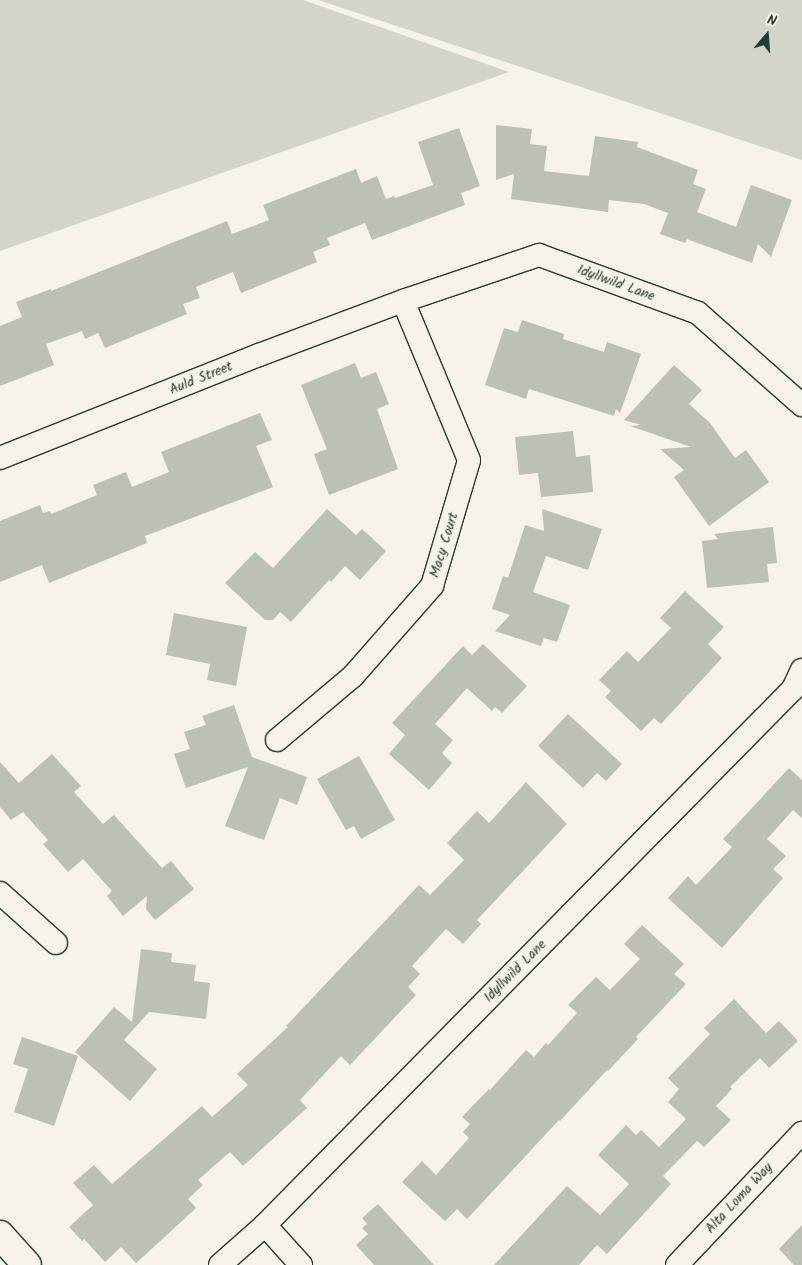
<!DOCTYPE html>
<html>
<head>
<meta charset="utf-8">
<style>
	body { margin:0 }
	#map { position:relative; width:802px; height:1265px; overflow:hidden; background:#f7f3e8; font-family:Kalam,sans-serif }
	div>[style] { position:absolute }
	.green>* { inset:0; background:#d3d5ca }
	.building>* { inset:0; background:#bbc1b6 }
	.roads { filter:drop-shadow(1px 0 #1f3d34) drop-shadow(-1px 0 #1f3d34) drop-shadow(0 1px #1f3d34) drop-shadow(0 -1px #1f3d34) }
	.minor>* { height:22px; margin:-11px; padding:0 11px; transform-origin:11px; border-radius:11px; background:#f7f3e8 }
	.secondary>* { height:28px; margin:-14px; padding:0 14px; transform-origin:14px; border-radius:14px; background:#f7f3e8 }
	span { translate:-50% -50%; white-space:nowrap; text-align:center; line-height:1.15; -webkit-text-stroke:4px #f7f3e8; paint-order:stroke }
	.street-label { font-size:14px; color:#1f3d34 }
	.north { position:absolute; left:742px; top:10px; width:50px; height:50px; -webkit-text-stroke:4px #f7f3e8; paint-order:stroke; rotate:18deg; font-size:14px; font-weight:700; line-height:20px; text-align:center; color:#1f3d34 }
	.north::after { content:''; display:block; margin:auto; width:18px; height:22px; background:#1f3d34; clip-path:polygon(50% 0,100% 100%,50% 72%,0 100%) }
</style>
</head>
<body>
<div id="map">
	<div class="green">
		<div style="clip-path:polygon(0 0,303px 0,509px 72px,0 251px)"></div>
		<div style="clip-path:polygon(318px 0,802px 0,802px 160px)"></div>
	</div>
	<div class="building">
		<div style="clip-path:polygon(496px 125px,532px 129px,530px 144px,547px 146px,544px 171px,589px 176px,595px 136px,638px 142px,637px 147px,698px 170px,693px 184px,706px 189px,697px 212px,736px 227px,751px 185px,792px 200px,771px 257px,758px 244px,752px 263px,687px 239px,685px 243px,660px 234px,668px 213px,644px 204px,609px 200px,608px 212px,511px 199px,514px 174px,496px 180px)"></div>
		<div style="clip-path:polygon(459px 128px,480px 186px,461px 193px,465px 205px,372px 240px,365px 223px,327px 238px,330px 245px,313px 252px,317px 262px,241px 293px,233px 272px,196px 287px,200px 298px,183px 304px,187px 314px,105px 348px,98px 333px,85px 339px,82px 331px,46px 344px,54px 365px,0 386px,0 326px,22px 317px,16px 302px,51px 289px,51px 291px,227px 221px,232px 234px,269px 220px,263px 205px,356px 169px,361px 183px,377px 176px,386px 199px,394px 196px,395px 198px,433px 185px,418px 142px)"></div>
		<div style="clip-path:polygon(522px 320px,564px 334px,563px 339px,604px 352px,607px 342px,641px 354px,620px 413px,616px 409px,614px 416px,529px 389px,526px 399px,485px 385px,504px 328px,518px 332px)"></div>
		<div style="clip-path:polygon(355px 363px,361px 378px,376px 372px,389px 404px,377px 409px,398px 469px,329px 495px,314px 454px,327px 449px,301px 385px)"></div>
		<div style="clip-path:polygon(674px 365px,702px 390px,689px 404px,710px 423px,735px 458px,746px 450px,769px 482px,709px 526px,674px 477px,684px 470px,660px 449px,691px 447px,630px 426px,641px 425px,624px 420px)"></div>
		<div style="clip-path:polygon(260px 413px,272px 440px,256px 446px,273px 487px,145px 536px,147px 543px,49px 583px,42px 565px,0 582px,0 521px,40px 505px,43px 513px,50px 511px,51px 514px,97px 495px,93px 485px,126px 472px,132px 487px,169px 472px,161px 452px)"></div>
		<div style="clip-path:polygon(573px 431px,576px 457px,590px 455px,593px 492px,541px 497px,538px 473px,519px 475px,515px 437px)"></div>
		<div style="clip-path:polygon(327px 509px,356px 535px,362px 529px,386px 551px,360px 580px,345px 566px,331px 582px,329px 580px,291px 622px,280px 612px,273px 620px,265px 620px,225px 583px,255px 552px,273px 568px)"></div>
		<div style="clip-path:polygon(542px 509px,602px 529px,588px 570px,546px 556px,533px 592px,570px 605px,557px 642px,544px 638px,541px 646px,495px 631px,510px 615px,492px 609px,503px 576px,508px 578px,525px 525px,544px 531px)"></div>
		<div style="clip-path:polygon(773px 527px,777px 563px,767px 564px,769px 582px,707px 588px,702px 541px,718px 539px,714px 534px)"></div>
		<div style="clip-path:polygon(685px 591px,724px 627px,708px 644px,722px 658px,661px 724px,654px 718px,641px 731px,605px 697px,611px 691px,599px 680px,627px 651px,638px 662px,671px 628px,660px 618px)"></div>
		<div style="clip-path:polygon(174px 613px,247px 627px,236px 686px,207px 680px,210px 664px,166px 655px)"></div>
		<div style="clip-path:polygon(483px 644px,527px 686px,502px 713px,495px 707px,492px 711px,467px 688px,435px 724px,453px 740px,442px 753px,452px 763px,429px 790px,389px 754px,405px 735px,392px 723px,463px 646px,472px 655px)"></div>
		<div style="clip-path:polygon(234px 705px,252px 757px,307px 777px,297px 805px,280px 798px,264px 840px,225px 826px,248px 767px,186px 788px,174px 754px,190px 749px,184px 732px,206px 725px,202px 716px)"></div>
		<div style="clip-path:polygon(568px 714px,622px 764px,606px 781px,597px 773px,583px 788px,538px 746px)"></div>
		<div style="clip-path:polygon(52px 754px,81px 786px,74px 792px,103px 824px,114px 815px,162px 868px,171px 861px,194px 889px,155px 920px,146px 909px,147px 896px,123px 916px,107px 896px,112px 891px,83px 859px,68px 872px,43px 844px,48px 840px,23px 812px,11px 820px,0 807px,0 762px,19px 783px)"></div>
		<div style="clip-path:polygon(359px 756px,395px 820px,361px 839px,354px 826px,346px 830px,317px 779px)"></div>
		<div style="clip-path:polygon(789px 768px,802px 780px,802px 818px,793px 810px,767px 839px,786px 856px,773px 869px,783px 878px,722px 948px,668px 898px,688px 876px,696px 885px,732px 847px,723px 839px)"></div>
		<div style="clip-path:polygon(526px 782px,567px 824px,477px 920px,481px 924px,463px 944px,446px 929px,412px 966px,420px 974px,408px 987px,416px 995px,350px 1065px,341px 1056px,300px 1100px,307px 1108px,243px 1166px,230px 1152px,198px 1180px,203px 1185px,188px 1199px,196px 1208px,155px 1246px,136px 1263px,121px 1247px,105px 1262px,84px 1239px,82px 1241px,69px 1227px,93px 1205px,73px 1183px,94px 1165px,112px 1184px,202px 1106px,212px 1117px,248px 1085px,237px 1074px,288px 1027px,286px 1026px,419px 885px,430px 895px,464px 860px,447px 843px,477px 811px,489px 823px)"></div>
		<div style="clip-path:polygon(642px 925px,684px 964px,674px 974px,686px 984px,636px 1037px,638px 1039px,608px 1071px,607px 1070px,560px 1121px,559px 1120px,467px 1219px,457px 1209px,445px 1221px,402px 1182px,422px 1161px,436px 1175px,469px 1138px,463px 1132px,470px 1124px,462px 1117px,489px 1089px,490px 1090px,526px 1050px,534px 1057px,546px 1043px,548px 1045px,577px 1013px,568px 1005px,596px 977px,610px 990px,640px 959px,624px 944px)"></div>
		<div style="clip-path:polygon(141px 949px,172px 953px,171px 962px,196px 965px,194px 981px,210px 983px,206px 1019px,149px 1012px,124px 1040px,157px 1069px,130px 1101px,75px 1052px,114px 1007px,132px 1022px)"></div>
		<div style="clip-path:polygon(734px 999px,766px 1033px,779px 1021px,798px 1041px,769px 1068px,760px 1058px,730px 1087px,732px 1089px,716px 1106px,731px 1120px,704px 1147px,697px 1141px,663px 1176px,671px 1184px,607px 1254px,597px 1245px,579px 1265px,494px 1265px,567px 1186px,600px 1215px,629px 1184px,598px 1155px,626px 1125px,636px 1135px,641px 1130px,659px 1147px,686px 1119px,668px 1102px,679px 1089px,668px 1078px,710px 1034px,704px 1028px)"></div>
		<div style="clip-path:polygon(22px 1037px,78px 1056px,54px 1126px,14px 1112px,28px 1069px,13px 1064px)"></div>
		<div style="clip-path:polygon(378px 1204px,434px 1265px,374px 1265px,356px 1245px,368px 1234px,362px 1228px,367px 1224px,362px 1218px)"></div>
		<div style="clip-path:polygon(802px 1225px,802px 1265px,794px 1265px,779px 1249px)"></div>
	</div>
	<div class="roads">
		<div class="minor">
			<div style="left:0;top:458px;width:279px;rotate:-21.7deg"></div>
			<div style="left:259px;top:355px;width:154px;rotate:-20.6deg"></div>
			<div style="left:403px;top:301px;width:144px;rotate:-18.7deg"></div>
			<div style="left:539px;top:255px;width:169px;rotate:20deg"></div>
			<div style="left:698px;top:313px;width:139px;rotate:41.5deg"></div>
			<div style="left:277px;top:740px;width:99px;rotate:-40.1deg"></div>
			<div style="left:353px;top:676px;width:120px;rotate:-48.7deg"></div>
			<div style="left:432px;top:586px;width:131px;rotate:-73.6deg"></div>
			<div style="left:469px;top:460px;width:172px;rotate:-112.5deg"></div>
			<div style="left:0;top:893px;width:75px;rotate:41.8deg"></div>
			<div style="left:265px;top:1225px;width:54px;rotate:48deg"></div>
			<div style="left:220px;top:1265px;width:60px;rotate:-41.6deg"></div>
			<div style="left:265px;top:1225px;width:752px;rotate:-45.43deg"></div>
			<div style="left:793px;top:689px;width:21px;rotate:-65deg"></div>
			<div style="left:677px;top:1265px;width:182px;rotate:-46.6deg"></div>
		</div>
		<div class="secondary">
			<div style="left:0;top:1235px;width:40px;rotate:48deg"></div>
		</div>
	</div>
	<div class="street-label">
		<span style="left:616px;top:283px;rotate:20deg">Idyllwild Lane</span>
		<span style="left:201px;top:378px;rotate:-22deg">Auld Street</span>
		<span style="left:444px;top:545px;rotate:-73deg">Macy Court</span>
		<span style="left:515px;top:971px;rotate:-45deg">Idyllwild Lane</span>
		<span style="left:739px;top:1198px;rotate:-47deg">Alta Loma Way</span>
	</div>
	<div class="north">N</div>
</div>
</body>
</html>
